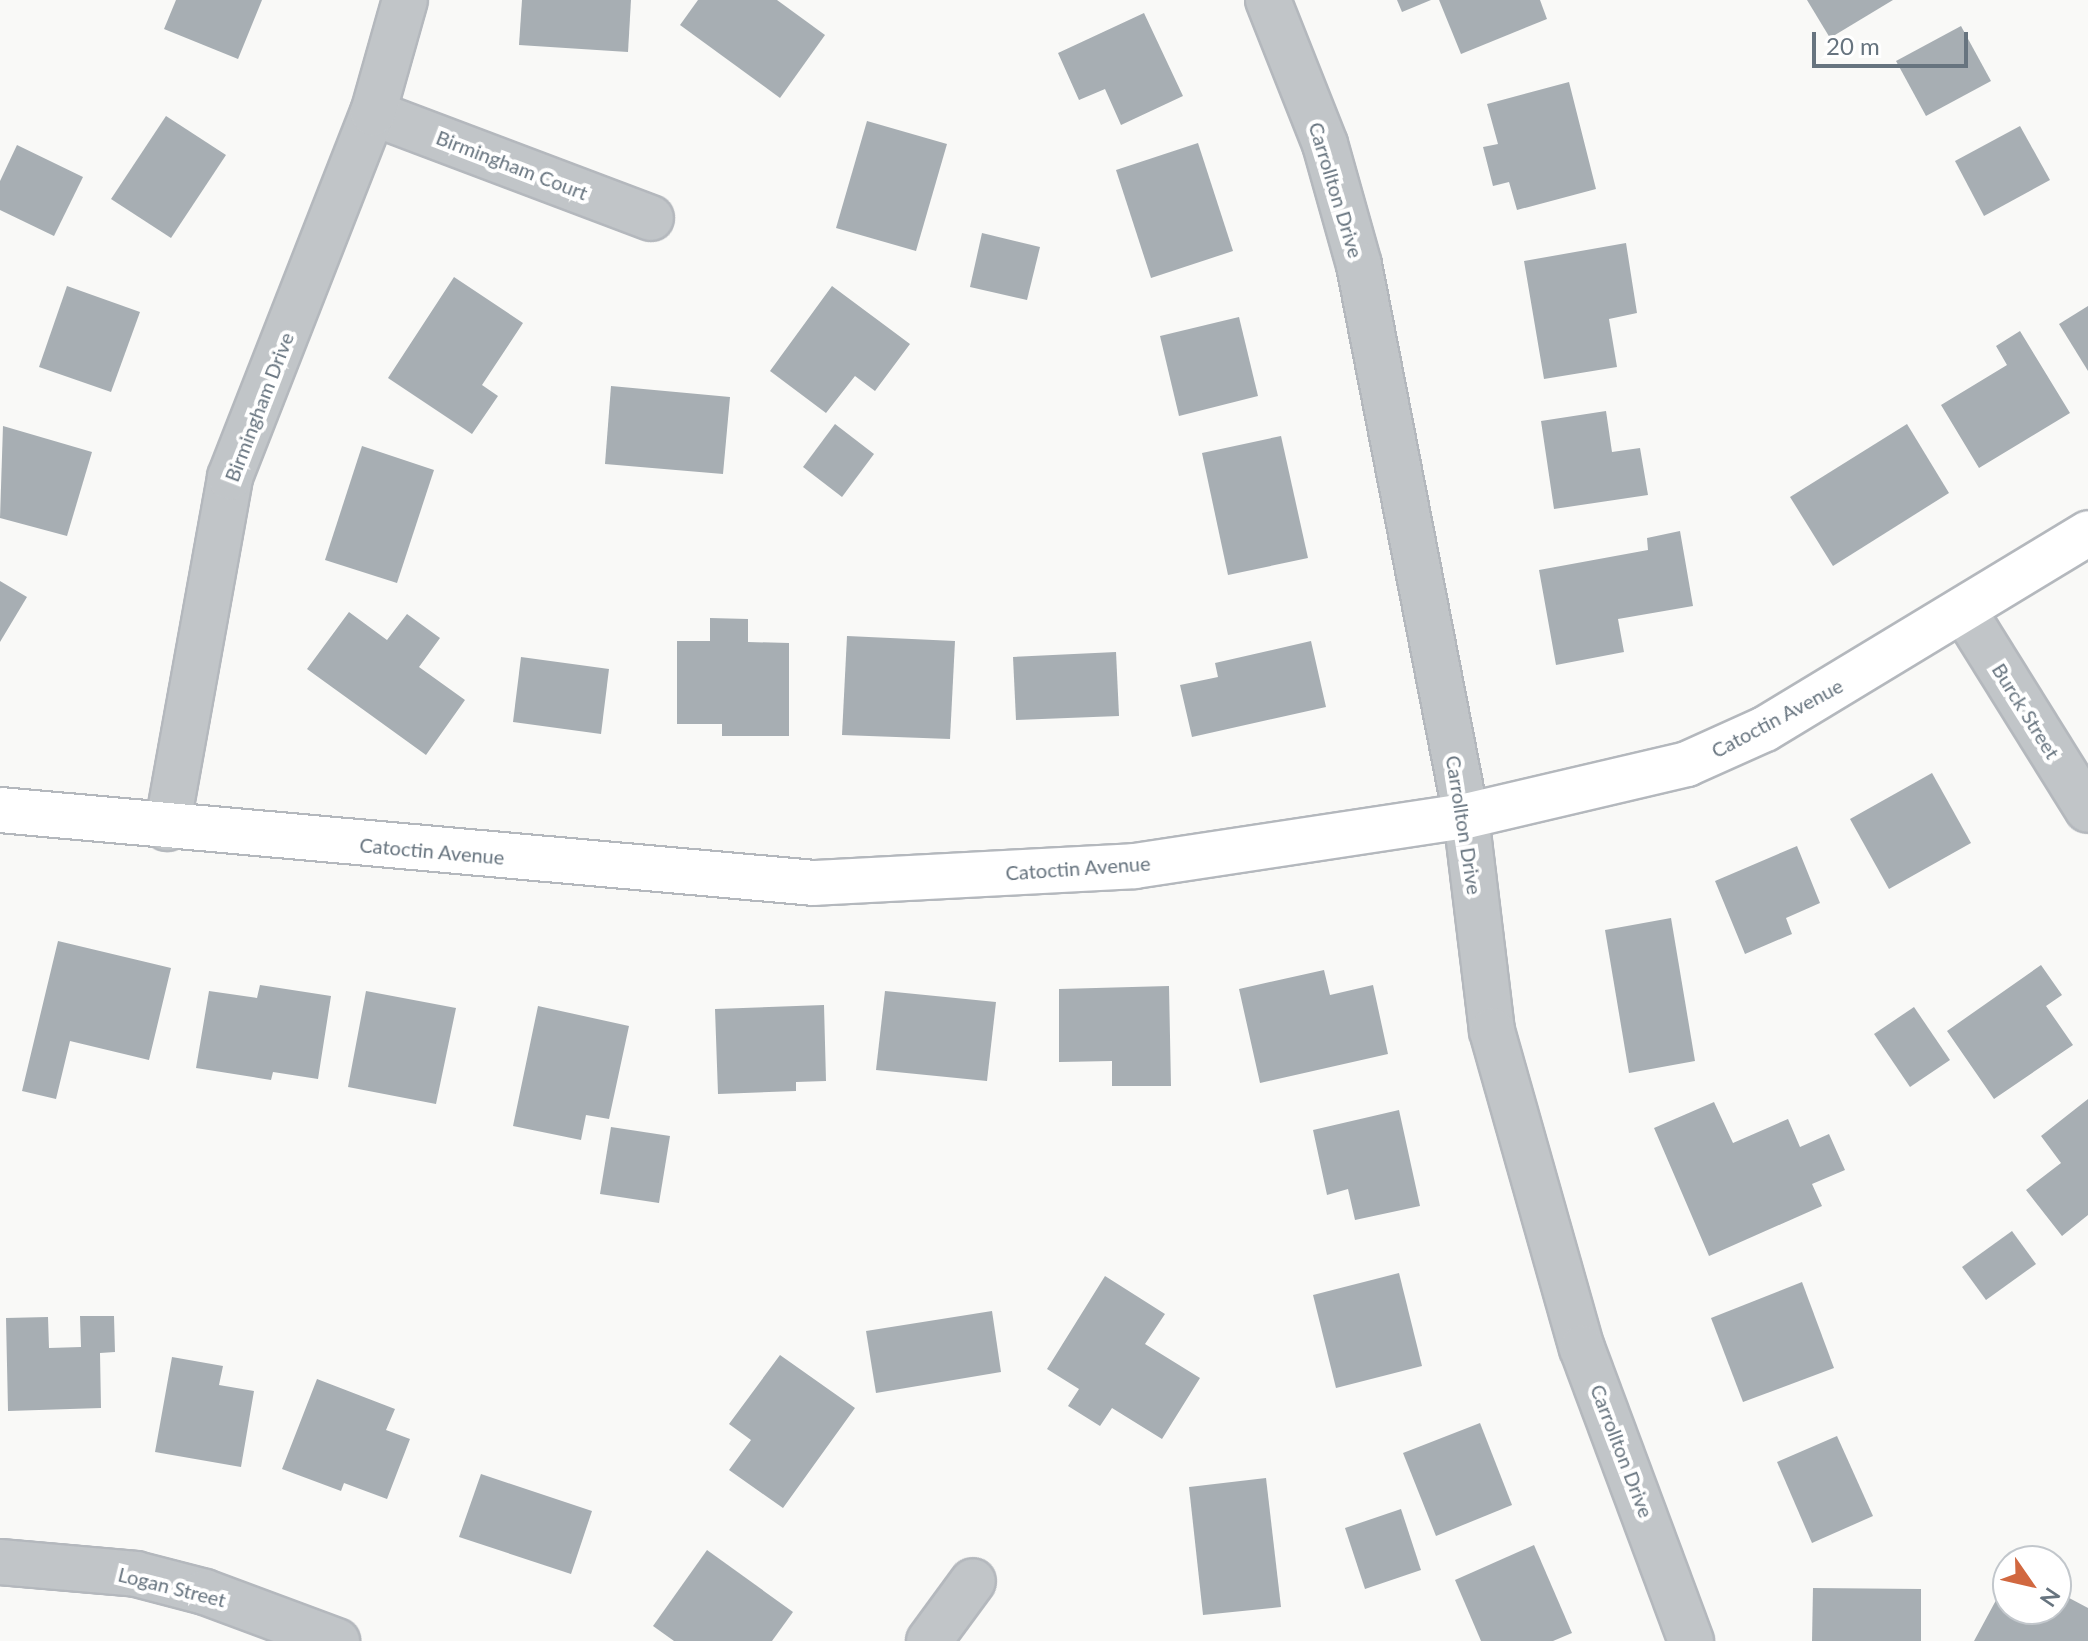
<!DOCTYPE html>
<html>
<head>
<meta charset="utf-8">
<style>
	body { margin:0 }
	#map { position:relative; width:2088px; height:1641px; overflow:hidden; background:#f9f9f7; font-family:Lato,sans-serif }
	div>[style] { position:absolute }
	.building>* { inset:0; background:#a7aeb3 }
	.roads { filter:drop-shadow(2px 0 #b4b8bd) drop-shadow(-2px 0 #b4b8bd) drop-shadow(0 2px #b4b8bd) drop-shadow(0 -2px #b4b8bd) }
	.street>* { height:44px; margin:-22px; padding:0 22px; transform-origin:22px; border-radius:22px; background:#c1c5c8 }
	.secondary>* { height:44px; margin:-22px; padding:0 22px; transform-origin:22px; border-radius:22px; background:#fff }
	span { translate:-50% -50%; white-space:nowrap; text-align:center; line-height:1.15; -webkit-text-stroke:8px #fff; paint-order:stroke }
	.street-label { font-size:20px; color:#67747f }
	.north { position:absolute; left:1992px; top:1545px; width:80px; height:80px; box-sizing:border-box; background:#fff; border:2px solid #c2c7cc; border-radius:50%; rotate:124deg; font-size:22px; font-weight:700; line-height:32px; text-align:center; color:#67747f }
	.north::after { content:''; display:block; margin:auto; width:28px; height:36px; background:#d16840; clip-path:polygon(50% 0,100% 100%,50% 72%,0 100%) }
	.scale { position:absolute; left:1812px; top:32px; width:156px; height:36px; box-sizing:border-box; border:4px solid #67747f; border-top:0; padding-left:10px; font-size:24px; line-height:28px; white-space:nowrap; color:#67747f; -webkit-text-stroke:6px #fff; paint-order:stroke }
</style>
</head>
<body>
<div id="map">
	<div class="building">
		<div style="clip-path:polygon(176px 0,262px 0,238px 59px,164px 29px)"></div>
		<div style="clip-path:polygon(522px 0,631px 0,628px 52px,519px 45px)"></div>
		<div style="clip-path:polygon(698px 0,777px 0,825px 35px,780px 98px,680px 25px)"></div>
		<div style="clip-path:polygon(1397px 0,1431px 0,1402px 12px)"></div>
		<div style="clip-path:polygon(1439px 0,1540px 0,1547px 19px,1461px 54px)"></div>
		<div style="clip-path:polygon(1807px 0,1893px 0,1830px 38px)"></div>
		<div style="clip-path:polygon(1144px 13px,1183px 96px,1121px 125px,1105px 89px,1079px 100px,1058px 53px)"></div>
		<div style="clip-path:polygon(1961px 26px,1991px 81px,1926px 116px,1896px 61px)"></div>
		<div style="clip-path:polygon(1569px 82px,1596px 189px,1517px 210px,1509px 182px,1493px 186px,1483px 147px,1498px 144px,1487px 104px)"></div>
		<div style="clip-path:polygon(166px 116px,226px 155px,171px 238px,111px 199px)"></div>
		<div style="clip-path:polygon(867px 121px,947px 144px,916px 251px,836px 228px)"></div>
		<div style="clip-path:polygon(2020px 126px,2050px 180px,1984px 216px,1955px 161px)"></div>
		<div style="clip-path:polygon(1198px 143px,1233px 251px,1151px 278px,1116px 170px)"></div>
		<div style="clip-path:polygon(17px 145px,83px 177px,54px 236px,0 210px,0 181px)"></div>
		<div style="clip-path:polygon(982px 233px,1040px 247px,1027px 300px,970px 287px)"></div>
		<div style="clip-path:polygon(1626px 243px,1637px 313px,1609px 319px,1617px 367px,1544px 379px,1524px 261px)"></div>
		<div style="clip-path:polygon(454px 277px,523px 323px,482px 385px,498px 396px,472px 434px,388px 378px)"></div>
		<div style="clip-path:polygon(67px 286px,140px 312px,111px 392px,39px 367px)"></div>
		<div style="clip-path:polygon(832px 286px,910px 344px,875px 391px,855px 376px,826px 413px,770px 371px)"></div>
		<div style="clip-path:polygon(2088px 306px,2088px 371px,2059px 324px)"></div>
		<div style="clip-path:polygon(1239px 317px,1258px 396px,1179px 416px,1160px 336px)"></div>
		<div style="clip-path:polygon(2020px 331px,2070px 413px,1979px 468px,1941px 405px,2007px 365px,1996px 346px)"></div>
		<div style="clip-path:polygon(611px 386px,730px 397px,723px 474px,605px 464px)"></div>
		<div style="clip-path:polygon(1606px 411px,1612px 452px,1640px 448px,1648px 495px,1554px 509px,1541px 421px)"></div>
		<div style="clip-path:polygon(835px 424px,874px 454px,842px 497px,803px 467px)"></div>
		<div style="clip-path:polygon(1907px 424px,1949px 493px,1833px 566px,1790px 497px)"></div>
		<div style="clip-path:polygon(3px 426px,92px 452px,67px 536px,0 518px)"></div>
		<div style="clip-path:polygon(1281px 436px,1308px 558px,1228px 575px,1202px 453px)"></div>
		<div style="clip-path:polygon(362px 446px,434px 470px,397px 583px,325px 560px)"></div>
		<div style="clip-path:polygon(1680px 531px,1693px 606px,1618px 619px,1624px 652px,1556px 665px,1539px 570px,1648px 550px,1647px 538px)"></div>
		<div style="clip-path:polygon(0 581px,27px 597px,0 642px)"></div>
		<div style="clip-path:polygon(349px 612px,387px 640px,407px 614px,440px 638px,419px 667px,465px 700px,426px 755px,307px 669px)"></div>
		<div style="clip-path:polygon(710px 618px,748px 619px,748px 642px,789px 643px,789px 736px,722px 736px,722px 724px,677px 724px,677px 641px,710px 641px)"></div>
		<div style="clip-path:polygon(847px 636px,955px 641px,950px 739px,842px 735px)"></div>
		<div style="clip-path:polygon(1311px 641px,1326px 707px,1192px 737px,1180px 685px,1218px 677px,1215px 663px)"></div>
		<div style="clip-path:polygon(1116px 652px,1119px 716px,1016px 720px,1013px 657px)"></div>
		<div style="clip-path:polygon(521px 657px,609px 669px,601px 734px,513px 722px)"></div>
		<div style="clip-path:polygon(1932px 773px,1971px 843px,1889px 889px,1850px 819px)"></div>
		<div style="clip-path:polygon(1797px 846px,1820px 903px,1786px 918px,1792px 934px,1745px 954px,1715px 881px)"></div>
		<div style="clip-path:polygon(1671px 918px,1695px 1061px,1629px 1073px,1605px 930px)"></div>
		<div style="clip-path:polygon(58px 941px,171px 968px,149px 1060px,70px 1041px,56px 1099px,22px 1091px)"></div>
		<div style="clip-path:polygon(2041px 965px,2062px 995px,2046px 1006px,2073px 1045px,1994px 1099px,1947px 1031px)"></div>
		<div style="clip-path:polygon(1324px 970px,1330px 995px,1373px 985px,1388px 1054px,1260px 1083px,1239px 989px)"></div>
		<div style="clip-path:polygon(260px 985px,331px 996px,318px 1079px,273px 1072px,271px 1080px,196px 1068px,209px 991px,257px 998px)"></div>
		<div style="clip-path:polygon(1169px 986px,1171px 1086px,1112px 1086px,1112px 1061px,1059px 1062px,1059px 989px)"></div>
		<div style="clip-path:polygon(366px 991px,456px 1008px,436px 1104px,348px 1087px)"></div>
		<div style="clip-path:polygon(885px 991px,996px 1002px,987px 1081px,876px 1070px)"></div>
		<div style="clip-path:polygon(824px 1005px,826px 1081px,796px 1082px,796px 1091px,718px 1094px,715px 1009px)"></div>
		<div style="clip-path:polygon(538px 1006px,629px 1026px,609px 1119px,586px 1115px,581px 1140px,513px 1126px)"></div>
		<div style="clip-path:polygon(1914px 1007px,1950px 1060px,1910px 1087px,1874px 1034px)"></div>
		<div style="clip-path:polygon(2088px 1099px,2088px 1215px,2062px 1236px,2026px 1190px,2061px 1163px,2041px 1136px)"></div>
		<div style="clip-path:polygon(1714px 1102px,1733px 1143px,1788px 1119px,1800px 1147px,1829px 1134px,1845px 1170px,1812px 1184px,1822px 1206px,1709px 1256px,1654px 1128px)"></div>
		<div style="clip-path:polygon(1399px 1110px,1420px 1206px,1355px 1220px,1348px 1189px,1327px 1195px,1313px 1130px)"></div>
		<div style="clip-path:polygon(611px 1127px,670px 1136px,659px 1203px,600px 1194px)"></div>
		<div style="clip-path:polygon(2012px 1231px,2036px 1264px,1986px 1300px,1962px 1267px)"></div>
		<div style="clip-path:polygon(1399px 1273px,1422px 1366px,1336px 1388px,1313px 1295px)"></div>
		<div style="clip-path:polygon(1105px 1276px,1165px 1314px,1145px 1344px,1200px 1378px,1162px 1439px,1112px 1408px,1100px 1426px,1068px 1406px,1079px 1389px,1047px 1369px)"></div>
		<div style="clip-path:polygon(1802px 1282px,1834px 1368px,1743px 1402px,1711px 1318px)"></div>
		<div style="clip-path:polygon(992px 1311px,1001px 1372px,876px 1393px,866px 1331px)"></div>
		<div style="clip-path:polygon(80px 1316px,114px 1316px,115px 1352px,100px 1353px,101px 1408px,8px 1411px,6px 1318px,48px 1317px,49px 1348px,81px 1347px)"></div>
		<div style="clip-path:polygon(780px 1355px,855px 1408px,783px 1508px,729px 1470px,751px 1440px,729px 1424px)"></div>
		<div style="clip-path:polygon(172px 1357px,223px 1366px,219px 1385px,254px 1391px,241px 1467px,155px 1452px)"></div>
		<div style="clip-path:polygon(317px 1379px,395px 1409px,386px 1430px,410px 1439px,387px 1499px,344px 1483px,341px 1491px,282px 1469px)"></div>
		<div style="clip-path:polygon(1480px 1423px,1512px 1505px,1436px 1536px,1403px 1453px)"></div>
		<div style="clip-path:polygon(1837px 1436px,1873px 1516px,1812px 1543px,1777px 1462px)"></div>
		<div style="clip-path:polygon(481px 1474px,592px 1511px,571px 1574px,459px 1537px)"></div>
		<div style="clip-path:polygon(1266px 1478px,1281px 1607px,1203px 1615px,1189px 1487px)"></div>
		<div style="clip-path:polygon(1401px 1509px,1421px 1570px,1365px 1589px,1345px 1528px)"></div>
		<div style="clip-path:polygon(1534px 1545px,1572px 1633px,1553px 1641px,1481px 1641px,1455px 1580px)"></div>
		<div style="clip-path:polygon(707px 1550px,793px 1612px,772px 1641px,674px 1641px,653px 1626px)"></div>
		<div style="clip-path:polygon(2008px 1578px,2008px 1609px,2056px 1609px,2056px 1591px,2088px 1608px,2088px 1641px,1974px 1641px)"></div>
		<div style="clip-path:polygon(1813px 1588px,1921px 1589px,1921px 1641px,1812px 1641px)"></div>
	</div>
	<div class="roads">
		<div class="street">
			<div style="left:1268px;top:0;width:155px;rotate:68.4deg"></div>
			<div style="left:1325px;top:144px;width:126px;rotate:74.3deg"></div>
			<div style="left:1359px;top:265px;width:561px;rotate:79.01deg"></div>
			<div style="left:1466px;top:816px;width:217px;rotate:83.1deg"></div>
			<div style="left:1492px;top:1031px;width:330px;rotate:74.2deg"></div>
			<div style="left:1582px;top:1348px;width:313px;rotate:69.6deg"></div>
			<div style="left:373px;top:113px;width:297px;rotate:20.7deg"></div>
			<div style="left:1964px;top:611px;width:234px;rotate:58.1deg"></div>
			<div style="left:167px;top:828px;width:357px;rotate:-79.8deg"></div>
			<div style="left:230px;top:477px;width:391px;rotate:-68.6deg"></div>
			<div style="left:373px;top:113px;width:117px;rotate:-74.2deg"></div>
			<div style="left:0;top:1562px;width:137px;rotate:5deg"></div>
			<div style="left:136px;top:1574px;width:71px;rotate:14.6deg"></div>
			<div style="left:205px;top:1592px;width:141px;rotate:20.4deg"></div>
			<div style="left:929px;top:1641px;width:74px;rotate:-53.7deg"></div>
		</div>
		<div class="secondary">
			<div style="left:0;top:810px;width:817px;rotate:5.12deg"></div>
			<div style="left:814px;top:883px;width:321px;rotate:-3deg"></div>
			<div style="left:1135px;top:866px;width:335px;rotate:-8.6deg"></div>
			<div style="left:1466px;top:816px;width:227px;rotate:-13.2deg"></div>
			<div style="left:1687px;top:764px;width:85px;rotate:-24.2deg"></div>
			<div style="left:1765px;top:729px;width:378px;rotate:-31.2deg"></div>
		</div>
	</div>
	<div class="street-label">
		<span style="left:512px;top:165px;rotate:21deg">Birmingham Court</span>
		<span style="left:1336px;top:190px;rotate:73deg">Carrollton Drive</span>
		<span style="left:259px;top:407px;rotate:-69deg">Birmingham Drive</span>
		<span style="left:2026px;top:711px;rotate:58deg">Burck Street</span>
		<span style="left:1777px;top:718px;rotate:-28deg">Catoctin Avenue</span>
		<span style="left:1464px;top:825px;rotate:81deg">Carrollton Drive</span>
		<span style="left:432px;top:851px;rotate:5deg">Catoctin Avenue</span>
		<span style="left:1078px;top:868px;rotate:-4deg">Catoctin Avenue</span>
		<span style="left:1622px;top:1451px;rotate:69deg">Carrollton Drive</span>
		<span style="left:172px;top:1587px;rotate:14deg">Logan Street</span>
	</div>
	<div class="north">N</div>
	<div class="scale">20 m</div>
</div>
</body>
</html>
